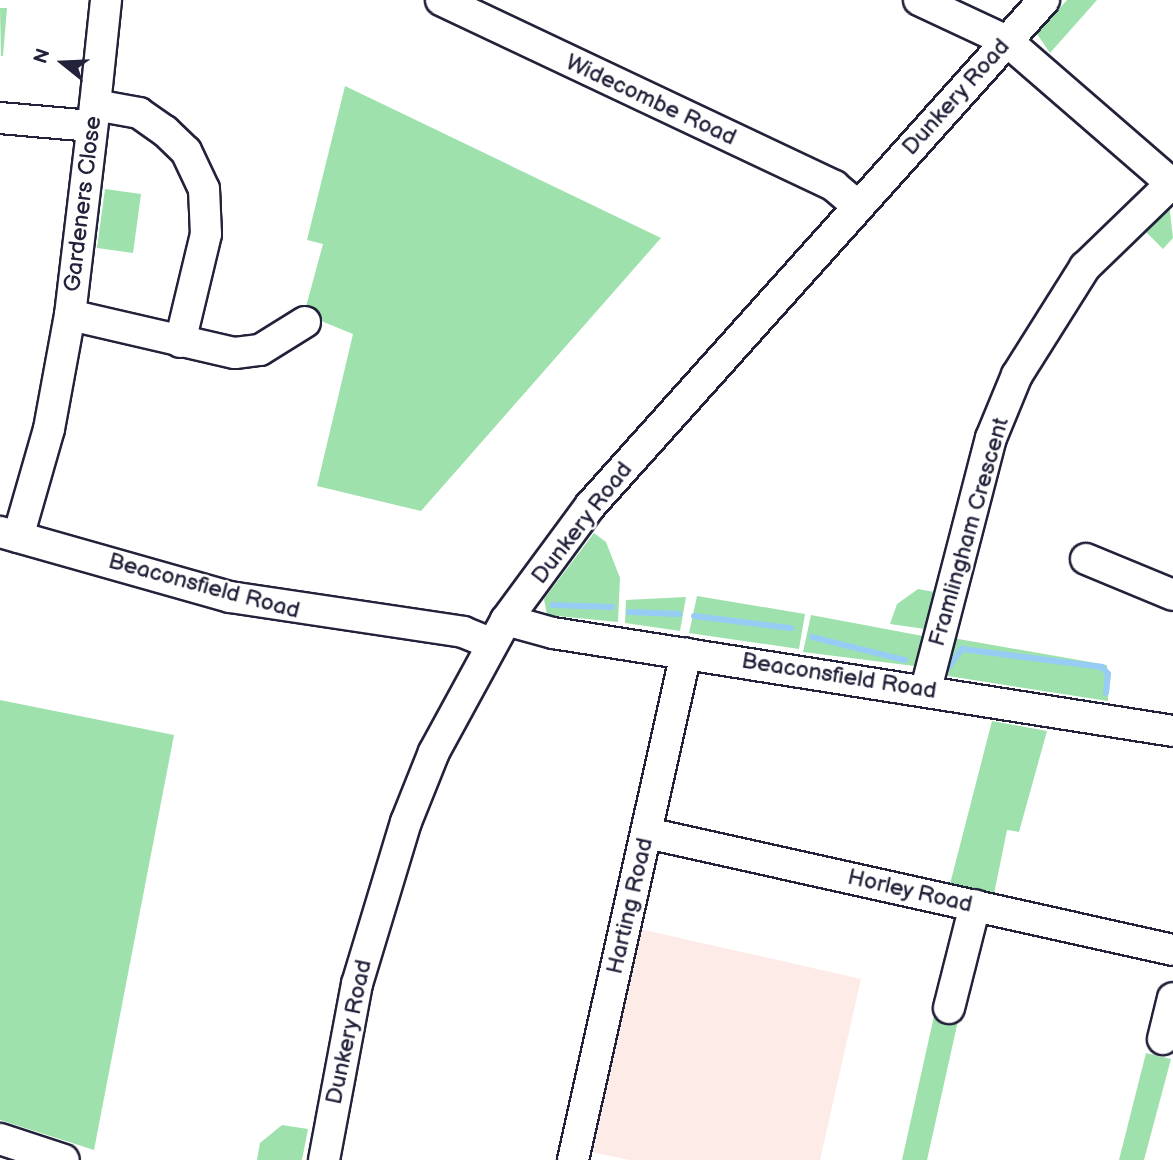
<!DOCTYPE html>
<html>
<head>
<meta charset="utf-8">
<style>
	body { margin:0 }
	#map { position:relative; width:1173px; height:1160px; overflow:hidden; background:#fff; font-family:"Balsamiq Sans",sans-serif }
	div>[style] { position:absolute }
	.built>* { inset:0; background:#fdebe8 }
	.green>* { inset:0; background:#9ee1ad }
	.stream>* { height:6px; margin:-3px; padding:0 3px; transform-origin:3px; border-radius:3px; background:#97ccf5 }
	.roads { filter:drop-shadow(2px 0 #22223b) drop-shadow(-2px 0 #22223b) drop-shadow(0 2px #22223b) drop-shadow(0 -2px #22223b) }
	.minor>* { height:30px; margin:-15px; padding:0 15px; transform-origin:15px; border-radius:15px; background:#fff }
	span { translate:-50% -50%; white-space:nowrap; text-align:center; line-height:1.15; -webkit-text-stroke:5px #fff; paint-order:stroke }
	.street-label { font-size:23px; color:#22223b }
	.north { position:absolute; left:28px; top:28px; width:70px; height:70px; -webkit-text-stroke:5px #fff; paint-order:stroke; rotate:288deg; font-size:19px; font-weight:700; line-height:28px; text-align:center; color:#22223b }
	.north::after { content:''; display:block; margin:auto; width:24px; height:32px; background:#22223b; clip-path:polygon(50% 0,100% 100%,50% 72%,0 100%) }
</style>
</head>
<body>
<div id="map">
	<div class="built">
		<div style="clip-path:polygon(640px 929px,861px 979px,820px 1160px,630px 1160px,591px 1152px)"></div>
	</div>
	<div class="green">
		<div style="clip-path:polygon(1067px 0,1097px 0,1050px 53px,1037px 34px)"></div>
		<div style="clip-path:polygon(0 8px,7px 8px,3px 56px,1px 56px)"></div>
		<div style="clip-path:polygon(345px 86px,661px 238px,421px 511px,317px 486px,353px 334px,304px 314px,323px 244px,307px 240px)"></div>
		<div style="clip-path:polygon(105px 189px,141px 194px,133px 253px,97px 248px)"></div>
		<div style="clip-path:polygon(1169px 204px,1173px 238px,1163px 249px,1140px 226px)"></div>
		<div style="clip-path:polygon(594px 533px,606px 542px,620px 578px,618px 622px,547px 615px,544px 599px)"></div>
		<div style="clip-path:polygon(918px 589px,934px 592px,925px 629px,890px 624px,897px 604px)"></div>
		<div style="clip-path:polygon(697px 596px,805px 614px,799px 649px,689px 633px)"></div>
		<div style="clip-path:polygon(686px 597px,680px 631px,625px 623px,626px 600px)"></div>
		<div style="clip-path:polygon(811px 615px,923px 636px,914px 666px,803px 652px)"></div>
		<div style="clip-path:polygon(953px 638px,1107px 665px,1108px 701px,948px 676px)"></div>
		<div style="clip-path:polygon(0 700px,174px 735px,94px 1150px,0 1120px)"></div>
		<div style="clip-path:polygon(992px 721px,1047px 731px,1019px 832px,1007px 830px,994px 894px,950px 884px)"></div>
		<div style="clip-path:polygon(936px 1007px,960px 1012px,927px 1160px,902px 1160px)"></div>
		<div style="clip-path:polygon(1146px 1053px,1171px 1059px,1144px 1160px,1119px 1160px)"></div>
		<div style="clip-path:polygon(282px 1125px,308px 1129px,302px 1160px,257px 1160px,260px 1143px)"></div>
	</div>
	<div class="stream">
		<div style="left:553px;top:605px;width:59px;rotate:1.9deg"></div>
		<div style="left:629px;top:612px;width:50px;rotate:2.3deg"></div>
		<div style="left:694px;top:616px;width:98px;rotate:7.1deg"></div>
		<div style="left:812px;top:637px;width:96px;rotate:13.9deg"></div>
		<div style="left:948px;top:668px;width:24px;rotate:-54deg"></div>
		<div style="left:962px;top:649px;width:141px;rotate:7.3deg"></div>
		<div style="left:1102px;top:667px;width:9px;rotate:49deg"></div>
		<div style="left:1108px;top:674px;width:19px;rotate:96deg"></div>
	</div>
	<div class="roads">
		<div class="minor">
			<div style="left:441px;top:0;width:435px;rotate:25.3deg"></div>
			<div style="left:834px;top:186px;width:30px;rotate:40deg"></div>
			<div style="left:919px;top:0;width:97px;rotate:25deg"></div>
			<div style="left:1007px;top:41px;width:220px;rotate:40.9deg"></div>
			<div style="left:95px;top:105px;width:106px;rotate:-84deg"></div>
			<div style="left:0;top:118px;width:91px;rotate:5deg"></div>
			<div style="left:70px;top:315px;width:169px;rotate:13deg"></div>
			<div style="left:235px;top:353px;width:25px;rotate:-7deg"></div>
			<div style="left:260px;top:350px;width:53px;rotate:-31.9deg"></div>
			<div style="left:0;top:532px;width:239px;rotate:15.8deg"></div>
			<div style="left:230px;top:597px;width:236px;rotate:8.5deg"></div>
			<div style="left:463px;top:632px;width:31px;rotate:22deg"></div>
			<div style="left:18px;top:537px;width:112px;rotate:-74deg"></div>
			<div style="left:49px;top:429px;width:116px;rotate:-79.6deg"></div>
			<div style="left:70px;top:315px;width:211px;rotate:-83.2deg"></div>
			<div style="left:95px;top:105px;width:45px;rotate:10.3deg"></div>
			<div style="left:139px;top:113px;width:32px;rotate:35deg"></div>
			<div style="left:165px;top:131px;width:29px;rotate:44deg"></div>
			<div style="left:186px;top:151px;width:42px;rotate:64.7deg"></div>
			<div style="left:204px;top:189px;width:45px;rotate:87.5deg"></div>
			<div style="left:206px;top:234px;width:111px;rotate:103.5deg"></div>
			<div style="left:1086px;top:559px;width:94px;rotate:22.5deg"></div>
			<div style="left:506px;top:620px;width:49px;rotate:15.5deg"></div>
			<div style="left:553px;top:633px;width:628px;rotate:8.98deg"></div>
			<div style="left:926px;top:689px;width:259px;rotate:-75.5deg"></div>
			<div style="left:991px;top:438px;width:68px;rotate:-67.6deg"></div>
			<div style="left:1017px;top:375px;width:128px;rotate:-57.8deg"></div>
			<div style="left:1085px;top:267px;width:122px;rotate:-44deg"></div>
			<div style="left:647px;top:833px;width:539px;rotate:12.54deg"></div>
			<div style="left:949px;top:1008px;width:106px;rotate:-75.8deg"></div>
			<div style="left:1163px;top:1039px;width:42px;rotate:-76.3deg"></div>
			<div style="left:0;top:1139px;width:67px;rotate:18.2deg"></div>
			<div style="left:324px;top:1160px;width:179px;rotate:-79.4deg"></div>
			<div style="left:357px;top:984px;width:169px;rotate:-73.2deg"></div>
			<div style="left:406px;top:822px;width:75px;rotate:-68.2deg"></div>
			<div style="left:434px;top:752px;width:150px;rotate:-61.4deg"></div>
			<div style="left:506px;top:620px;width:142px;rotate:-53.6deg"></div>
			<div style="left:590px;top:506px;width:680px;rotate:-48.1deg"></div>
			<div style="left:573px;top:1160px;width:519px;rotate:-77.44deg"></div>
		</div>
	</div>
	<div class="street-label">
		<span style="left:956px;top:97px;rotate:-48deg">Dunkery Road</span>
		<span style="left:651px;top:100px;rotate:25deg">Widecombe Road</span>
		<span style="left:83px;top:204px;rotate:-83deg">Gardeners Close</span>
		<span style="left:582px;top:523px;rotate:-52deg">Dunkery Road</span>
		<span style="left:969px;top:532px;rotate:-74deg">Framlingham Crescent</span>
		<span style="left:204px;top:586px;rotate:15deg">Beaconsfield Road</span>
		<span style="left:839px;top:676px;rotate:9deg">Beaconsfield Road</span>
		<span style="left:910px;top:891px;rotate:13deg">Horley Road</span>
		<span style="left:630px;top:906px;rotate:-77deg">Harting Road</span>
		<span style="left:349px;top:1032px;rotate:-78deg">Dunkery Road</span>
	</div>
	<div class="north">N</div>
</div>
</body>
</html>
